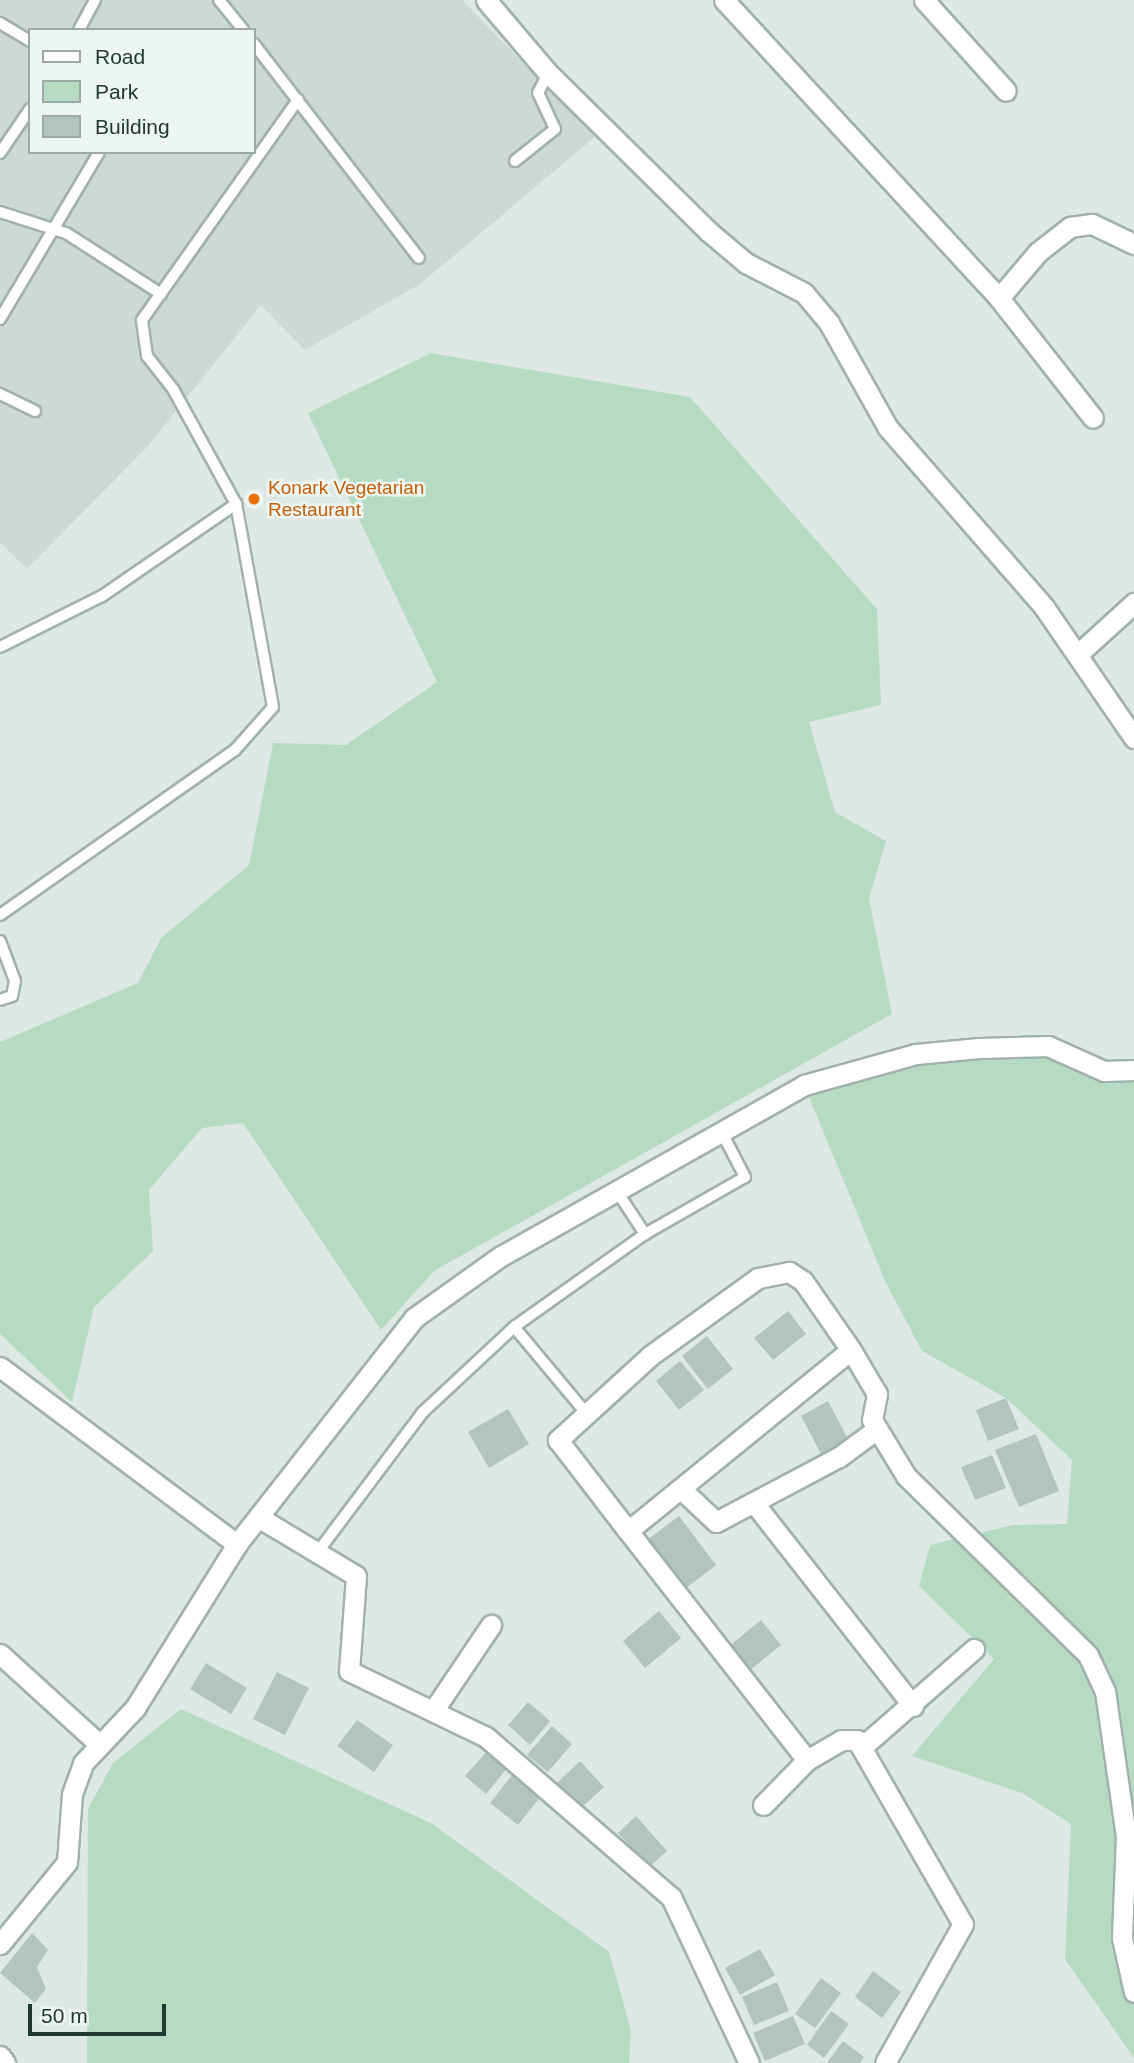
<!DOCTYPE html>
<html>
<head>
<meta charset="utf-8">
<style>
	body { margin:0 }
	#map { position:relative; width:1134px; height:2063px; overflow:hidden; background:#dee9e5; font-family:Helvetica,sans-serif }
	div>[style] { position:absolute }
	.built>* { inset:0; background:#ccd9d4 }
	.green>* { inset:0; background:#b7dbc2 }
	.building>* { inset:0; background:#b3c4be }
	.roads { filter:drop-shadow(2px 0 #a1b1ac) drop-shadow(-2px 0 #a1b1ac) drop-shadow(0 2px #a1b1ac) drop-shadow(0 -2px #a1b1ac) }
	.lane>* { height:10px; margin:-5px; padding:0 5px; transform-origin:5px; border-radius:5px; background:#fff }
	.street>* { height:19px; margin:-9.5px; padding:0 9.5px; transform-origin:9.5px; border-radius:9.5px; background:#fff }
	.dots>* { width:19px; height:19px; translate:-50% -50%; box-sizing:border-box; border:4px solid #eef6f3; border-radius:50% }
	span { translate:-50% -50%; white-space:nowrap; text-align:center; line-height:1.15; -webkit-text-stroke:5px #eef6f3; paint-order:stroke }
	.food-label { font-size:19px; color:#c56008 }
	.left { translate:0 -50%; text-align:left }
	.legend { position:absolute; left:28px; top:28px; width:228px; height:126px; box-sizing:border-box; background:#eef6f3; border:2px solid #9caaa6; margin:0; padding:9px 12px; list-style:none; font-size:21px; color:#203933 }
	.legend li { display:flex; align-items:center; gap:14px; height:35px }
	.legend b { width:35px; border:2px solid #9caaa6 }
	.scale { position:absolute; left:28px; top:2004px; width:138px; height:32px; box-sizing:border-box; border:4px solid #203933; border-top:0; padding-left:9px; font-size:21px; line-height:24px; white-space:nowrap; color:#203933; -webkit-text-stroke:5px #eef6f3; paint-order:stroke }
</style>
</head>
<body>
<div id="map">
	<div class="built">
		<div style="clip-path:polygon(evenodd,0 0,462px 0,595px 137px,420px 284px,305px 350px,261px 305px,148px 446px,27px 569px,0 542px,0 0,30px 30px,254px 30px,254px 152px,30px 152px,30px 30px)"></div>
	</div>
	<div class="green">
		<div style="clip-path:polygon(431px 353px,690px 397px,877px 609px,881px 705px,809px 722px,835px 812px,886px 841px,869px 898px,892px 1014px,434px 1271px,381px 1330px,243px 1123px,202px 1128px,149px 1190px,153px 1251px,94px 1307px,72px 1402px,0 1334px,0 1042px,138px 983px,161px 938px,249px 865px,273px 743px,346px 745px,437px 682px,308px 413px)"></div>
		<div style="clip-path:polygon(916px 1054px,1057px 1054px,1134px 1068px,1134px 2058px,1065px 1959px,1071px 1824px,1022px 1793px,912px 1756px,994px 1659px,919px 1586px,930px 1545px,1013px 1525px,1067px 1524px,1072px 1460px,1006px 1398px,922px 1351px,885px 1281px,804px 1085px)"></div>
		<div style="clip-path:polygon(181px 1709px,431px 1823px,609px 1952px,631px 2030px,629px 2063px,87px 2063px,88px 1809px,113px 1763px)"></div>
	</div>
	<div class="building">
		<div style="clip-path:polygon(788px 1311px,806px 1334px,773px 1360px,754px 1338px)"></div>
		<div style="clip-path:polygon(707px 1336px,733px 1369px,708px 1389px,682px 1356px)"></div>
		<div style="clip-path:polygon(680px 1361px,704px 1390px,679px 1410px,656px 1381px)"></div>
		<div style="clip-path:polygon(1006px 1398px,1019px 1429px,988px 1441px,976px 1410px)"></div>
		<div style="clip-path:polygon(828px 1401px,848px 1439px,821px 1454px,801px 1416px)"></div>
		<div style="clip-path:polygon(508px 1409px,529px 1444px,489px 1468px,468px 1432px)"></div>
		<div style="clip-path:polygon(1036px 1434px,1059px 1491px,1019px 1507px,995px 1450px)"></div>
		<div style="clip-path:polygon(992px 1455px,1006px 1488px,975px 1500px,961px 1467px)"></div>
		<div style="clip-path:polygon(679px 1516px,716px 1565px,681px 1592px,643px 1543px)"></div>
		<div style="clip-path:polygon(659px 1611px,681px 1638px,645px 1668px,623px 1641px)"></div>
		<div style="clip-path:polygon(761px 1620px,781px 1645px,748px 1672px,728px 1647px)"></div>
		<div style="clip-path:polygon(206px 1663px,247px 1688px,231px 1714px,190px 1689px)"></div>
		<div style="clip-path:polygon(277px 1672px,309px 1688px,285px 1735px,253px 1719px)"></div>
		<div style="clip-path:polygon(528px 1702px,550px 1721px,530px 1745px,508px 1725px)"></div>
		<div style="clip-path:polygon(357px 1720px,393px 1745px,374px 1772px,337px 1746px)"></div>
		<div style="clip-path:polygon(552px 1726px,572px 1744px,548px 1772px,527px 1755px)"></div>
		<div style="clip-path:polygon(488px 1750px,508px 1767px,486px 1794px,465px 1776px)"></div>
		<div style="clip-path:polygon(580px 1761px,604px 1787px,581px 1808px,557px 1783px)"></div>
		<div style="clip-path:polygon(513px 1774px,541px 1796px,518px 1825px,490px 1803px)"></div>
		<div style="clip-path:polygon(636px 1816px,667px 1851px,649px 1867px,618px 1833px)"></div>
		<div style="clip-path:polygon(32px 1933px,48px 1950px,37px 1967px,46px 1989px,35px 2003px,0 1973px)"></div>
		<div style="clip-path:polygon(760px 1949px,775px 1975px,740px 1995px,725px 1968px)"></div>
		<div style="clip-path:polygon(873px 1971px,901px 1992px,882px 2018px,855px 1997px)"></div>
		<div style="clip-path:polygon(821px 1978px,841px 1993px,815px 2028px,795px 2014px)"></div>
		<div style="clip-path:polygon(777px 1982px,789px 2011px,754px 2025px,742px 1997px)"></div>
		<div style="clip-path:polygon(831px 2011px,849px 2024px,824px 2058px,807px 2045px)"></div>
		<div style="clip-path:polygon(793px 2016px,805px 2044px,765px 2061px,753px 2033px)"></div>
		<div style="clip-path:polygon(843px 2041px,864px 2057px,860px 2063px,827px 2063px)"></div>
	</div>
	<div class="roads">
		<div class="lane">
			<div style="left:219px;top:0;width:38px;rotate:51deg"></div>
			<div style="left:0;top:23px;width:35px;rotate:31deg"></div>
			<div style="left:79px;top:30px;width:34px;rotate:-62deg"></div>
			<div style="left:254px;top:44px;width:270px;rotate:52.4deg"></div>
			<div style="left:0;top:153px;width:53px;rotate:-55.7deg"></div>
			<div style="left:515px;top:161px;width:51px;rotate:-38.7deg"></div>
			<div style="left:555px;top:129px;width:40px;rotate:-115deg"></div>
			<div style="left:538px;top:93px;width:22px;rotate:-63deg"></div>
			<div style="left:0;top:212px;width:69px;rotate:17.7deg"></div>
			<div style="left:66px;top:233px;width:113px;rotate:32.7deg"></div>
			<div style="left:0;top:319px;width:194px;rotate:-59.3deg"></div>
			<div style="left:0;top:394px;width:39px;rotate:26deg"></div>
			<div style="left:0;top:647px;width:114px;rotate:-26.6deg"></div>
			<div style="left:102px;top:596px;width:163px;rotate:-34.5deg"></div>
			<div style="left:0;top:915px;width:287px;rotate:-35.1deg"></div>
			<div style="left:235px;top:750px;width:57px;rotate:-48.5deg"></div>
			<div style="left:273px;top:707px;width:206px;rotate:-100.3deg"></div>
			<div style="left:236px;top:504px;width:131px;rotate:-118.7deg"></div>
			<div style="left:173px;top:389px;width:42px;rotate:-128.2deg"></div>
			<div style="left:147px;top:356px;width:36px;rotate:-98deg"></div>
			<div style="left:142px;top:320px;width:270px;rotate:-54.7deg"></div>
			<div style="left:0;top:941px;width:43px;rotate:69.4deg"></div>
			<div style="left:15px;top:981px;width:15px;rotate:101deg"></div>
			<div style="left:12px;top:996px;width:13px;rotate:162deg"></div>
			<div style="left:616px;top:1190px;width:53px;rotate:56.6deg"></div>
			<div style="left:586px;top:1413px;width:112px;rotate:-129.9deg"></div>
			<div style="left:514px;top:1327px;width:161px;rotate:-35.4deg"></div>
			<div style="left:645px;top:1234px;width:115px;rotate:-29.7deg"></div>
			<div style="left:745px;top:1177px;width:52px;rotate:-117.6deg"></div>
			<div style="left:317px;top:1553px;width:176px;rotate:-53.1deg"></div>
			<div style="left:423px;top:1412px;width:125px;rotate:-43deg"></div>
		</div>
		<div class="street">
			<div style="left:486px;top:0;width:96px;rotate:49.7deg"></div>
			<div style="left:548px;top:73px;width:225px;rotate:44.6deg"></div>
			<div style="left:708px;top:231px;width:50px;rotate:40.1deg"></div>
			<div style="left:746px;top:263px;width:65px;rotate:27.3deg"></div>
			<div style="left:804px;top:293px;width:39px;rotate:50deg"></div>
			<div style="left:829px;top:323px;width:120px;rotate:60.7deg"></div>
			<div style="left:888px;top:428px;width:237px;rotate:48.9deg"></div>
			<div style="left:1044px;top:607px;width:159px;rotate:55.5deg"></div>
			<div style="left:724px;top:0;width:405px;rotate:47.3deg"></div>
			<div style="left:999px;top:298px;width:60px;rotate:-49.7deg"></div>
			<div style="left:1038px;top:252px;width:41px;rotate:-38deg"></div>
			<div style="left:1070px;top:227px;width:22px;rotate:-8deg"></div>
			<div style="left:1092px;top:224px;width:47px;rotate:25.5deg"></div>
			<div style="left:924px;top:0;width:122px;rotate:48deg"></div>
			<div style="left:999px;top:298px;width:152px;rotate:51.9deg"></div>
			<div style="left:1078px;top:654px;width:76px;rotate:-42.3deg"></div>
			<div style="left:851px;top:1350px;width:51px;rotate:59.4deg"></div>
			<div style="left:877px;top:1394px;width:26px;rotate:101deg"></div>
			<div style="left:872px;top:1420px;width:66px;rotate:58.7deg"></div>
			<div style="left:906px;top:1476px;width:255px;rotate:44.5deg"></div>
			<div style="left:1088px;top:1655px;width:40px;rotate:65deg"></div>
			<div style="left:1105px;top:1691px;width:148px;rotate:81.8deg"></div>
			<div style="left:1126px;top:1837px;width:101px;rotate:92.3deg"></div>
			<div style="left:1122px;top:1938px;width:55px;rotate:77.5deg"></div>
			<div style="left:0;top:1367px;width:296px;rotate:36.8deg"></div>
			<div style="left:681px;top:1489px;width:48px;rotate:43.3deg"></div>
			<div style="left:716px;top:1522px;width:139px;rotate:-27.9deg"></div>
			<div style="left:839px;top:1457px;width:47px;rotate:-36.4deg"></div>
			<div style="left:754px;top:1503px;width:258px;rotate:51.9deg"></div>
			<div style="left:258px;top:1517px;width:114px;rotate:31deg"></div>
			<div style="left:356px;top:1576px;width:95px;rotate:94.2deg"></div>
			<div style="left:349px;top:1671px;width:152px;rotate:25.7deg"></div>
			<div style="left:486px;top:1737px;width:245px;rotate:40.9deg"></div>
			<div style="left:671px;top:1897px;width:183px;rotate:64.8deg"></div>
			<div style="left:628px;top:1531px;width:287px;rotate:-39.1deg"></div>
			<div style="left:851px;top:1350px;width:84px;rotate:-124.8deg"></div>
			<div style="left:803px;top:1281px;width:17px;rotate:-147deg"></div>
			<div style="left:789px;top:1272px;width:32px;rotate:169deg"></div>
			<div style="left:758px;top:1278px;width:133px;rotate:144.2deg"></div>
			<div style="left:650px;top:1356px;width:125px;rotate:137.6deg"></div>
			<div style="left:558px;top:1440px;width:115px;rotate:52.4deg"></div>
			<div style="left:628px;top:1531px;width:291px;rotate:52deg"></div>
			<div style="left:0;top:1654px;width:135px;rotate:42.3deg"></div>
			<div style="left:433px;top:1711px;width:104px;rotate:-56deg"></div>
			<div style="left:862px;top:1747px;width:149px;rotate:-41.2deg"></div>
			<div style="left:763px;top:1805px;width:63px;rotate:-45.6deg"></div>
			<div style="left:807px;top:1760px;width:39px;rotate:-30deg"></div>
			<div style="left:841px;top:1740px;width:16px"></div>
			<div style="left:857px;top:1740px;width:212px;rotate:60.1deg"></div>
			<div style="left:963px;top:1924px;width:159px;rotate:119.3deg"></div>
			<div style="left:0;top:1944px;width:106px;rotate:-50.7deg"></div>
			<div style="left:67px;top:1862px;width:68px;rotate:-85.8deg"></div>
			<div style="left:72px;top:1794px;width:33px;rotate:-70deg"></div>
			<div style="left:83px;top:1763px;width:76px;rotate:-46.6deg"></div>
			<div style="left:135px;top:1708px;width:193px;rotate:-58.1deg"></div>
			<div style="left:237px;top:1544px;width:287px;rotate:-51.9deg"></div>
			<div style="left:414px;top:1318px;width:107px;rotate:-35.5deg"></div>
			<div style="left:501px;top:1256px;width:348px;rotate:-29.4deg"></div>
			<div style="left:804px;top:1085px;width:116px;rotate:-15.5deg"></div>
			<div style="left:916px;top:1054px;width:63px;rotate:-5.4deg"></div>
			<div style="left:979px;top:1048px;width:69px;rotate:-1.7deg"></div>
			<div style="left:1048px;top:1046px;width:61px;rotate:24.1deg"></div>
			<div style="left:1104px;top:1071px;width:30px;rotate:-2deg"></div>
			<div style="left:0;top:2056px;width:9px;rotate:54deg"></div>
		</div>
	</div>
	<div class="dots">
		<div style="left:254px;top:499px;background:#e8710a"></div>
	</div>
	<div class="food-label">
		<span class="left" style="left:268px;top:499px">Konark Vegetarian<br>Restaurant</span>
	</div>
	<ul class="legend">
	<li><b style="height:9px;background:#fff"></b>Road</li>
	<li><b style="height:19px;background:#b7dbc2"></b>Park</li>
	<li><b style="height:19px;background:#b3c4be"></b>Building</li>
	</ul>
	<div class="scale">50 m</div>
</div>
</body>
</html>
